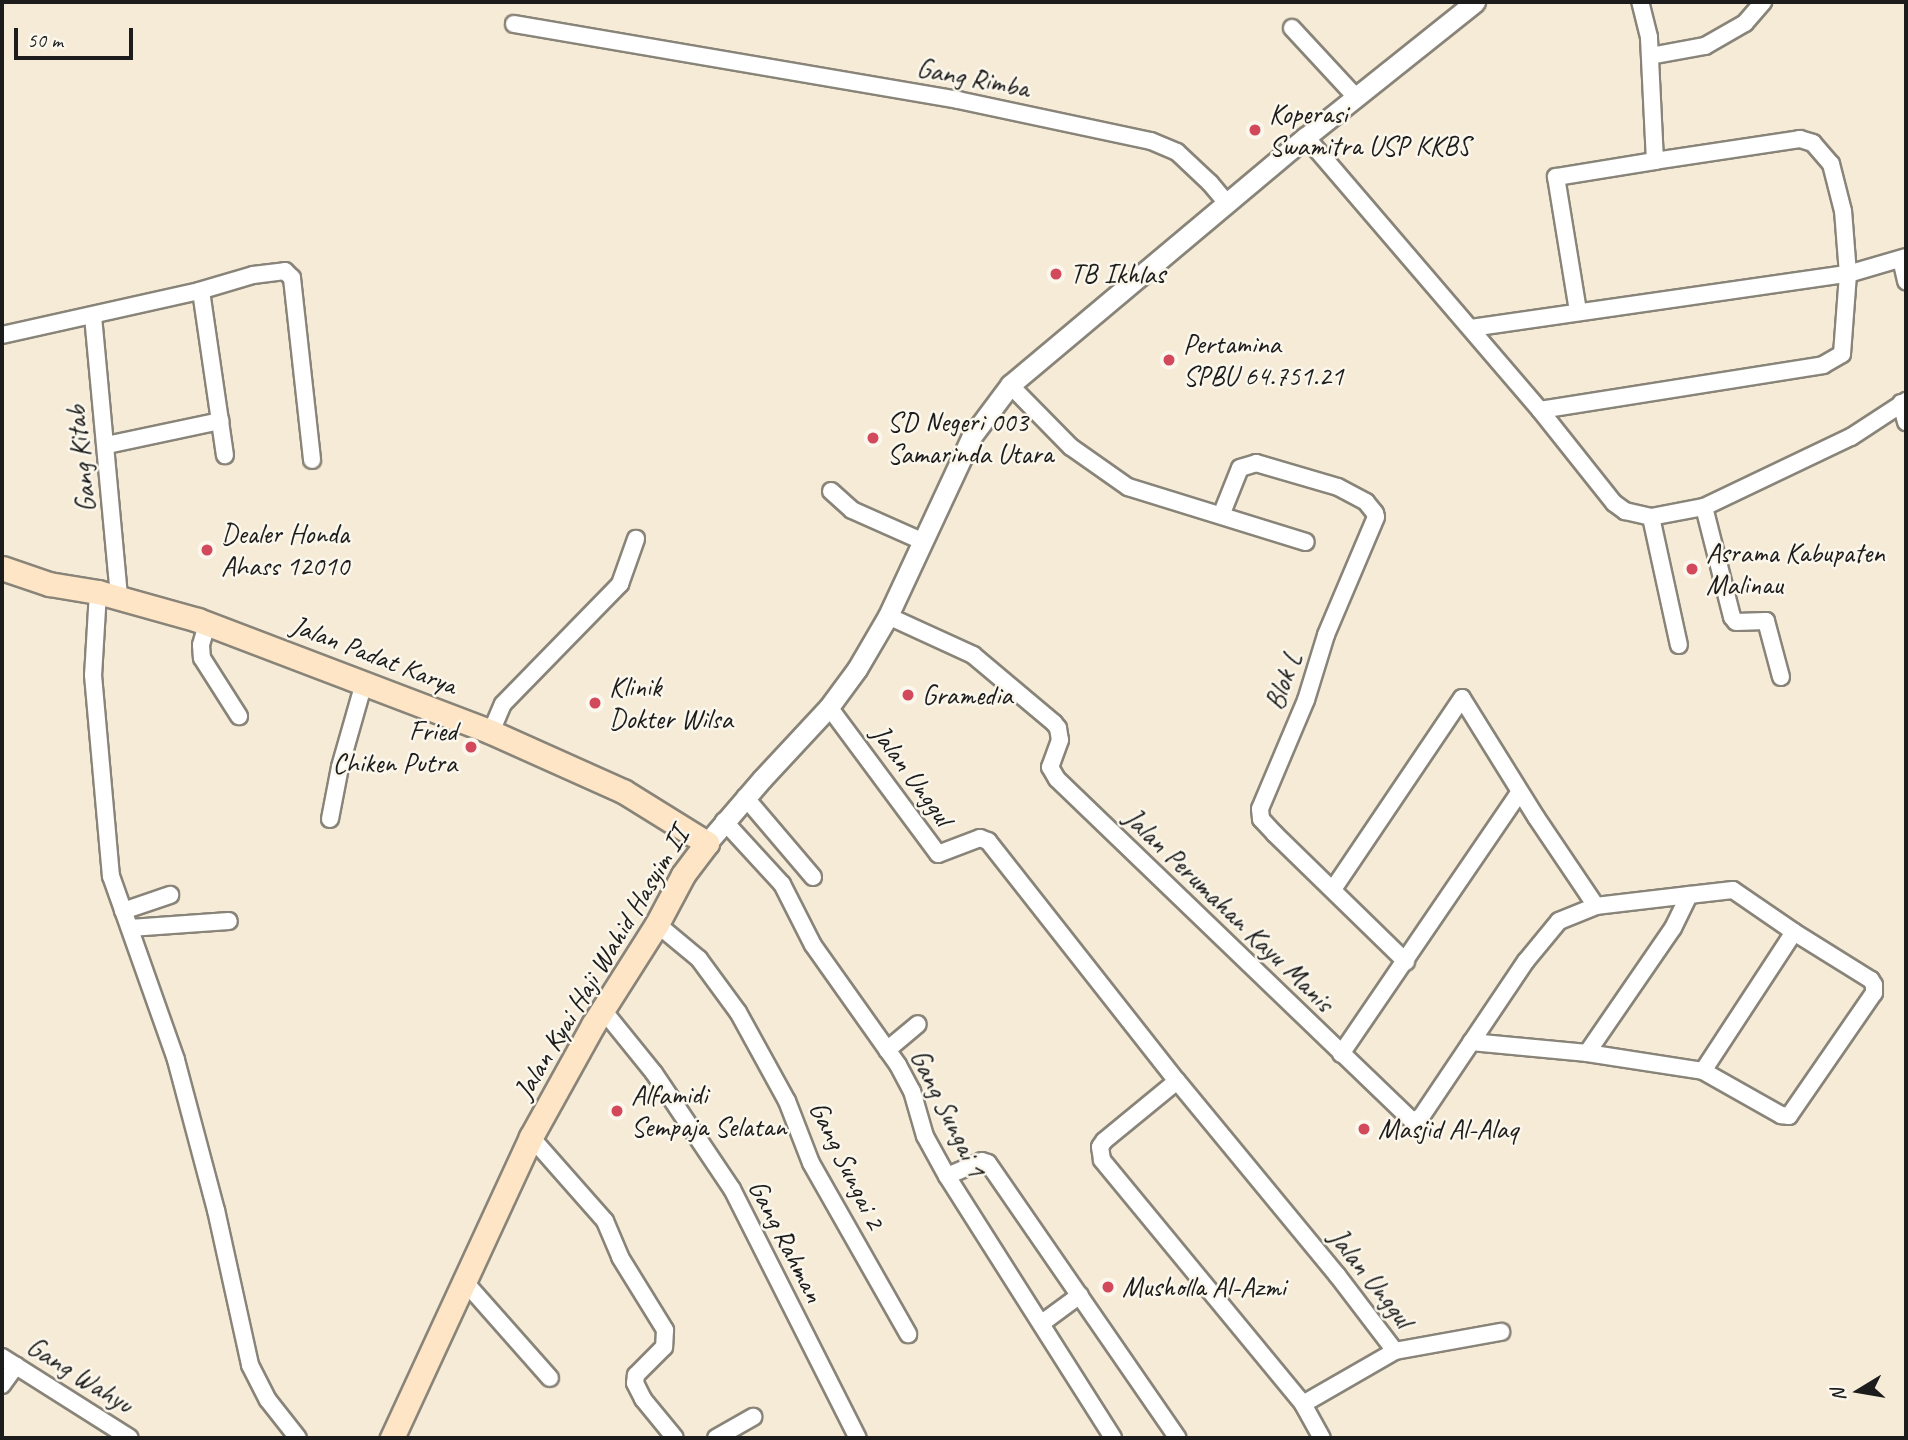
<!DOCTYPE html>
<html>
<head>
<meta charset="utf-8">
<style>
	body { margin:0 }
	#map { position:relative; width:1908px; height:1440px; overflow:hidden; background:#f6ebd6; font-family:Caveat,sans-serif }
	div>[style] { position:absolute }
	.roads { filter:drop-shadow(2px 0 #898479) drop-shadow(-2px 0 #898479) drop-shadow(0 2px #898479) drop-shadow(0 -2px #898479) }
	.minor>* { height:16px; margin:-8px; padding:0 8px; transform-origin:8px; border-radius:8px; background:#fff }
	.tertiary>* { height:19px; margin:-9.5px; padding:0 9.5px; transform-origin:9.5px; border-radius:9.5px; background:#fff }
	.secondary>* { height:23px; margin:-11.5px; padding:0 11.5px; transform-origin:11.5px; border-radius:11.5px; background:#fde5c5 }
	.dots>* { width:19px; height:19px; translate:-50% -50%; box-sizing:border-box; border:4px solid #fbf7ec; border-radius:50% }
	span { translate:-50% -50%; white-space:nowrap; text-align:center; line-height:1.15; -webkit-text-stroke:5px #fbf7ec; paint-order:stroke }
	.street-label { font-size:28px; color:#1c1c1c }
	.poi-label { font-size:28px; color:#1c1c1c }
	.left { translate:0 -50%; text-align:left }
	.right { translate:-100% -50%; text-align:right }
	.frame { position:absolute; inset:0; border:4px solid #1c1c1c; pointer-events:none }
	.north { position:absolute; left:1824px; top:1356px; width:70px; height:70px; -webkit-text-stroke:5px #fbf7ec; paint-order:stroke; rotate:259deg; font-size:19px; font-weight:700; line-height:28px; text-align:center; color:#1c1c1c }
	.north::after { content:''; display:block; margin:auto; width:24px; height:32px; background:#1c1c1c; clip-path:polygon(50% 0,100% 100%,50% 72%,0 100%) }
	.scale { position:absolute; left:14px; top:28px; width:119px; height:32px; box-sizing:border-box; border:4px solid #1c1c1c; border-top:0; padding-left:9px; font-size:21px; line-height:24px; white-space:nowrap; color:#1c1c1c; -webkit-text-stroke:5px #fbf7ec; paint-order:stroke }
</style>
</head>
<body>
<div id="map">
	<div class="roads">
		<div class="minor">
			<div style="left:514px;top:24px;width:450px;rotate:9.7deg"></div>
			<div style="left:958px;top:100px;width:197px;rotate:12deg"></div>
			<div style="left:1151px;top:141px;width:28px;rotate:23deg"></div>
			<div style="left:1177px;top:152px;width:45px;rotate:43.2deg"></div>
			<div style="left:1210px;top:183px;width:26px;rotate:50deg"></div>
			<div style="left:1292px;top:28px;width:94px;rotate:47.2deg"></div>
			<div style="left:1650px;top:56px;width:56px;rotate:-10.3deg"></div>
			<div style="left:1705px;top:46px;width:46px;rotate:-29.9deg"></div>
			<div style="left:1745px;top:23px;width:28px;rotate:-49deg"></div>
			<div style="left:1306px;top:137px;width:360px;rotate:49.4deg"></div>
			<div style="left:1540px;top:410px;width:119px;rotate:51.5deg"></div>
			<div style="left:1614px;top:503px;width:14px;rotate:36deg"></div>
			<div style="left:1625px;top:511px;width:27px;rotate:13deg"></div>
			<div style="left:1651px;top:517px;width:54px;rotate:-10.7deg"></div>
			<div style="left:1704px;top:507px;width:163px;rotate:-25.5deg"></div>
			<div style="left:1851px;top:437px;width:66px;rotate:-33.2deg"></div>
			<div style="left:1901px;top:259px;width:23px;rotate:77deg"></div>
			<div style="left:201px;top:291px;width:166px;rotate:81.7deg"></div>
			<div style="left:1578px;top:311px;width:136px;rotate:-99.3deg"></div>
			<div style="left:1556px;top:177px;width:100px;rotate:-9.2deg"></div>
			<div style="left:93px;top:316px;width:282px;rotate:84.7deg"></div>
			<div style="left:1471px;top:328px;width:381px;rotate:-8.2deg"></div>
			<div style="left:1848px;top:274px;width:60px;rotate:-16.3deg"></div>
			<div style="left:2px;top:335px;width:202px;rotate:-12.6deg"></div>
			<div style="left:199px;top:291px;width:56px;rotate:-16.5deg"></div>
			<div style="left:253px;top:275px;width:32px;rotate:-7deg"></div>
			<div style="left:285px;top:271px;width:10px;rotate:45deg"></div>
			<div style="left:292px;top:278px;width:183px;rotate:83.7deg"></div>
			<div style="left:1010px;top:385px;width:87px;rotate:45.5deg"></div>
			<div style="left:1071px;top:447px;width:70px;rotate:35.1deg"></div>
			<div style="left:1128px;top:487px;width:186px;rotate:17.2deg"></div>
			<div style="left:1901px;top:403px;width:20px;rotate:75deg"></div>
			<div style="left:1540px;top:410px;width:287px;rotate:-9deg"></div>
			<div style="left:1823px;top:365px;width:22px;rotate:-30deg"></div>
			<div style="left:1842px;top:354px;width:80px;rotate:-85.7deg"></div>
			<div style="left:1848px;top:274px;width:63px;rotate:-94.5deg"></div>
			<div style="left:1843px;top:211px;width:49px;rotate:-104.3deg"></div>
			<div style="left:1831px;top:164px;width:28px;rotate:-131deg"></div>
			<div style="left:1813px;top:143px;width:14px;rotate:-163deg"></div>
			<div style="left:1800px;top:139px;width:147px;rotate:171.4deg"></div>
			<div style="left:1655px;top:161px;width:124px;rotate:-92.8deg"></div>
			<div style="left:1649px;top:37px;width:36px;rotate:-104deg"></div>
			<div style="left:107px;top:445px;width:116px;rotate:-12deg"></div>
			<div style="left:831px;top:491px;width:28px;rotate:42deg"></div>
			<div style="left:852px;top:510px;width:77px;rotate:23.9deg"></div>
			<div style="left:1704px;top:507px;width:114px;rotate:75.7deg"></div>
			<div style="left:1732px;top:617px;width:6px;rotate:51deg"></div>
			<div style="left:1736px;top:622px;width:30px;rotate:-2deg"></div>
			<div style="left:1766px;top:621px;width:58px;rotate:75deg"></div>
			<div style="left:1222px;top:513px;width:48px;rotate:-68.2deg"></div>
			<div style="left:1240px;top:468px;width:17px;rotate:-17deg"></div>
			<div style="left:1256px;top:463px;width:85px;rotate:16.3deg"></div>
			<div style="left:1338px;top:487px;width:32px;rotate:28deg"></div>
			<div style="left:1366px;top:502px;width:14px;rotate:51deg"></div>
			<div style="left:1375px;top:513px;width:4px;rotate:76deg"></div>
			<div style="left:1376px;top:517px;width:128px;rotate:113deg"></div>
			<div style="left:1326px;top:635px;width:68px;rotate:107.1deg"></div>
			<div style="left:1306px;top:700px;width:118px;rotate:112.9deg"></div>
			<div style="left:1260px;top:809px;width:10px;rotate:84deg"></div>
			<div style="left:1261px;top:819px;width:21px;rotate:47deg"></div>
			<div style="left:1275px;top:834px;width:183px;rotate:44.3deg"></div>
			<div style="left:1651px;top:517px;width:131px;rotate:77.7deg"></div>
			<div style="left:98px;top:592px;width:83px;rotate:93.4deg"></div>
			<div style="left:93px;top:675px;width:202px;rotate:84.9deg"></div>
			<div style="left:111px;top:876px;width:195px;rotate:70.5deg"></div>
			<div style="left:176px;top:1060px;width:155px;rotate:75.1deg"></div>
			<div style="left:216px;top:1210px;width:159px;rotate:77.6deg"></div>
			<div style="left:250px;top:1365px;width:39px;rotate:63deg"></div>
			<div style="left:268px;top:1400px;width:48px;rotate:51.7deg"></div>
			<div style="left:888px;top:616px;width:94px;rotate:24.6deg"></div>
			<div style="left:973px;top:655px;width:106px;rotate:40deg"></div>
			<div style="left:1054px;top:723px;width:6px;rotate:51deg"></div>
			<div style="left:1058px;top:728px;width:12px;rotate:81deg"></div>
			<div style="left:1060px;top:740px;width:29px;rotate:110deg"></div>
			<div style="left:1050px;top:767px;width:14px;rotate:60deg"></div>
			<div style="left:1057px;top:779px;width:494px;rotate:43.9deg"></div>
			<div style="left:1413px;top:1121px;width:9px;rotate:-27deg"></div>
			<div style="left:1421px;top:1117px;width:188px;rotate:-56.1deg"></div>
			<div style="left:1526px;top:961px;width:52px;rotate:-50.5deg"></div>
			<div style="left:1559px;top:921px;width:40px;rotate:-22deg"></div>
			<div style="left:1596px;top:906px;width:107px;rotate:-124deg"></div>
			<div style="left:1536px;top:817px;width:140px;rotate:-121.9deg"></div>
			<div style="left:1462px;top:698px;width:230px;rotate:124deg"></div>
			<div style="left:207px;top:624px;width:22px;rotate:106deg"></div>
			<div style="left:201px;top:645px;width:13px;rotate:86deg"></div>
			<div style="left:202px;top:658px;width:69px;rotate:57.5deg"></div>
			<div style="left:829px;top:707px;width:183px;rotate:53.4deg"></div>
			<div style="left:938px;top:854px;width:45px;rotate:-20.9deg"></div>
			<div style="left:980px;top:838px;width:9px;rotate:21deg"></div>
			<div style="left:988px;top:841px;width:305px;rotate:51.8deg"></div>
			<div style="left:1177px;top:1081px;width:94px;rotate:140.6deg"></div>
			<div style="left:1104px;top:1141px;width:7px;rotate:124deg"></div>
			<div style="left:1100px;top:1147px;width:13px;rotate:81deg"></div>
			<div style="left:1102px;top:1160px;width:316px;rotate:50.5deg"></div>
			<div style="left:1303px;top:1404px;width:106px;rotate:-29.9deg"></div>
			<div style="left:1395px;top:1351px;width:96px;rotate:-127.3deg"></div>
			<div style="left:1337px;top:1275px;width:251px;rotate:-129.5deg"></div>
			<div style="left:491px;top:732px;width:30px;rotate:-67deg"></div>
			<div style="left:503px;top:704px;width:168px;rotate:-45.7deg"></div>
			<div style="left:620px;top:584px;width:48px;rotate:-70.4deg"></div>
			<div style="left:745px;top:797px;width:105px;rotate:49.6deg"></div>
			<div style="left:330px;top:819px;width:53px;rotate:-79.1deg"></div>
			<div style="left:340px;top:767px;width:87px;rotate:-74.1deg"></div>
			<div style="left:724px;top:821px;width:86px;rotate:47.4deg"></div>
			<div style="left:782px;top:884px;width:68px;rotate:63.1deg"></div>
			<div style="left:813px;top:945px;width:147px;rotate:54.7deg"></div>
			<div style="left:898px;top:1065px;width:30px;rotate:62deg"></div>
			<div style="left:912px;top:1091px;width:47px;rotate:73.9deg"></div>
			<div style="left:925px;top:1136px;width:46px;rotate:61.2deg"></div>
			<div style="left:947px;top:1176px;width:310px;rotate:57.6deg"></div>
			<div style="left:1689px;top:895px;width:44px;rotate:-6.5deg"></div>
			<div style="left:1733px;top:890px;width:74px;rotate:34.5deg"></div>
			<div style="left:123px;top:911px;width:50px;rotate:-18.8deg"></div>
			<div style="left:657px;top:924px;width:55px;rotate:39.8deg"></div>
			<div style="left:699px;top:959px;width:66px;rotate:53.7deg"></div>
			<div style="left:738px;top:1012px;width:102px;rotate:61.2deg"></div>
			<div style="left:787px;top:1101px;width:66px;rotate:68.8deg"></div>
			<div style="left:811px;top:1163px;width:197px;rotate:60.4deg"></div>
			<div style="left:130px;top:928px;width:99px;rotate:-4deg"></div>
			<div style="left:603px;top:1010px;width:81px;rotate:51deg"></div>
			<div style="left:654px;top:1073px;width:140px;rotate:56.1deg"></div>
			<div style="left:732px;top:1189px;width:279px;rotate:63.2deg"></div>
			<div style="left:1471px;top:1042px;width:117px;rotate:5.4deg"></div>
			<div style="left:1587px;top:1053px;width:152px;rotate:-55.5deg"></div>
			<div style="left:1673px;top:928px;width:37px;rotate:-64deg"></div>
			<div style="left:1689px;top:895px;width:94px;rotate:173.3deg"></div>
			<div style="left:887px;top:1050px;width:40px;rotate:-40deg"></div>
			<div style="left:1587px;top:1053px;width:117px;rotate:8.8deg"></div>
			<div style="left:1703px;top:1071px;width:90px;rotate:29.4deg"></div>
			<div style="left:1781px;top:1115px;width:8px;rotate:7deg"></div>
			<div style="left:1789px;top:1116px;width:150px;rotate:-55.4deg"></div>
			<div style="left:1874px;top:993px;width:8px;rotate:-90deg"></div>
			<div style="left:1874px;top:985px;width:6px;rotate:-121deg"></div>
			<div style="left:1871px;top:980px;width:91px;rotate:-148.1deg"></div>
			<div style="left:1794px;top:932px;width:166px;rotate:123.2deg"></div>
			<div style="left:1341px;top:1054px;width:317px;rotate:-55.7deg"></div>
			<div style="left:531px;top:1137px;width:112px;rotate:48.6deg"></div>
			<div style="left:605px;top:1221px;width:39px;rotate:67deg"></div>
			<div style="left:620px;top:1257px;width:86px;rotate:58.3deg"></div>
			<div style="left:665px;top:1330px;width:17px;rotate:93deg"></div>
			<div style="left:664px;top:1347px;width:40px;rotate:135deg"></div>
			<div style="left:636px;top:1375px;width:8px;rotate:97deg"></div>
			<div style="left:635px;top:1383px;width:18px;rotate:63deg"></div>
			<div style="left:643px;top:1399px;width:50px;rotate:50.6deg"></div>
			<div style="left:947px;top:1176px;width:38px;rotate:-23deg"></div>
			<div style="left:982px;top:1161px;width:6px;rotate:18deg"></div>
			<div style="left:988px;top:1163px;width:334px;rotate:55.4deg"></div>
			<div style="left:465px;top:1282px;width:128px;rotate:48.5deg"></div>
			<div style="left:1042px;top:1323px;width:47px;rotate:-36.4deg"></div>
			<div style="left:1395px;top:1351px;width:108px;rotate:-10.2deg"></div>
			<div style="left:2px;top:1357px;width:151px;rotate:32.3deg"></div>
			<div style="left:2px;top:1385px;width:24px;rotate:-54deg"></div>
			<div style="left:1303px;top:1404px;width:39px;rotate:61deg"></div>
			<div style="left:716px;top:1438px;width:43px;rotate:-29.6deg"></div>
		</div>
		<div class="tertiary">
			<div style="left:707px;top:843px;width:84px;rotate:-49.3deg"></div>
			<div style="left:762px;top:779px;width:98px;rotate:-47.1deg"></div>
			<div style="left:829px;top:707px;width:47px;rotate:-53.6deg"></div>
			<div style="left:857px;top:669px;width:61px;rotate:-59.7deg"></div>
			<div style="left:888px;top:616px;width:199px;rotate:-65deg"></div>
			<div style="left:972px;top:436px;width:64px;rotate:-53.3deg"></div>
			<div style="left:1010px;top:385px;width:386px;rotate:-40deg"></div>
			<div style="left:1306px;top:137px;width:216px;rotate:-38.6deg"></div>
		</div>
		<div class="secondary">
			<div style="left:2px;top:568px;width:50px;rotate:18.8deg"></div>
			<div style="left:49px;top:584px;width:50px;rotate:9.3deg"></div>
			<div style="left:98px;top:592px;width:104px;rotate:15.6deg"></div>
			<div style="left:198px;top:620px;width:314px;rotate:20.9deg"></div>
			<div style="left:491px;top:732px;width:145px;rotate:24.1deg"></div>
			<div style="left:623px;top:791px;width:99px;rotate:31.8deg"></div>
			<div style="left:707px;top:843px;width:40px;rotate:127deg"></div>
			<div style="left:683px;top:875px;width:55px;rotate:118deg"></div>
			<div style="left:657px;top:924px;width:120px;rotate:122.4deg"></div>
			<div style="left:593px;top:1025px;width:128px;rotate:119deg"></div>
			<div style="left:531px;top:1137px;width:332px;rotate:114.8deg"></div>
		</div>
	</div>
	<div class="dots">
		<div style="left:1255px;top:130px;background:#d1495b"></div>
		<div style="left:1056px;top:274px;background:#d1495b"></div>
		<div style="left:1169px;top:360px;background:#d1495b"></div>
		<div style="left:873px;top:438px;background:#d1495b"></div>
		<div style="left:207px;top:550px;background:#d1495b"></div>
		<div style="left:1692px;top:569px;background:#d1495b"></div>
		<div style="left:908px;top:695px;background:#d1495b"></div>
		<div style="left:595px;top:703px;background:#d1495b"></div>
		<div style="left:471px;top:747px;background:#d1495b"></div>
		<div style="left:617px;top:1111px;background:#d1495b"></div>
		<div style="left:1364px;top:1129px;background:#d1495b"></div>
		<div style="left:1108px;top:1287px;background:#d1495b"></div>
	</div>
	<div class="street-label">
		<span style="left:973px;top:78px;rotate:11deg">Gang Rimba</span>
		<span style="left:81px;top:459px;rotate:-96deg">Gang Kitab</span>
		<span style="left:374px;top:655px;rotate:21deg">Jalan Padat Karya</span>
		<span style="left:1283px;top:681px;rotate:-70deg">Blok L</span>
		<span style="left:912px;top:775px;rotate:54deg">Jalan Unggul</span>
		<span style="left:1229px;top:910px;rotate:44deg">Jalan Perumahan Kayu Manis</span>
		<span style="left:601px;top:963px;rotate:-59deg">Jalan Kyai Haji Wahid Hasyim II</span>
		<span style="left:948px;top:1113px;rotate:64deg">Gang Sungai 1</span>
		<span style="left:847px;top:1165px;rotate:64deg">Gang Sungai 2</span>
		<span style="left:786px;top:1241px;rotate:63deg">Gang Rahman</span>
		<span style="left:1371px;top:1278px;rotate:52deg">Jalan Unggul</span>
		<span style="left:80px;top:1375px;rotate:32deg">Gang Wahyu</span>
	</div>
	<div class="poi-label">
		<span class="left" style="left:1269px;top:130px">Koperasi<br>Swamitra USP KKBS</span>
		<span class="left" style="left:1070px;top:274px">TB Ikhlas</span>
		<span class="left" style="left:1183px;top:360px">Pertamina<br>SPBU 64.751.21</span>
		<span class="left" style="left:887px;top:438px">SD Negeri 003<br>Samarinda Utara</span>
		<span class="left" style="left:221px;top:550px">Dealer Honda<br>Ahass 12010</span>
		<span class="left" style="left:1706px;top:569px">Asrama Kabupaten<br>Malinau</span>
		<span class="left" style="left:609px;top:703px">Klinik<br>Dokter Wilsa</span>
		<span class="left" style="left:922px;top:695px">Gramedia</span>
		<span class="right" style="left:457px;top:747px">Fried<br>Chiken Putra</span>
		<span class="left" style="left:631px;top:1111px">Alfamidi<br>Sempaja Selatan</span>
		<span class="left" style="left:1378px;top:1129px">Masjid Al-Alaq</span>
		<span class="left" style="left:1122px;top:1287px">Musholla Al-Azmi</span>
	</div>
	<div class="frame"></div>
	<div class="north">N</div>
	<div class="scale">50 m</div>
</div>
</body>
</html>
